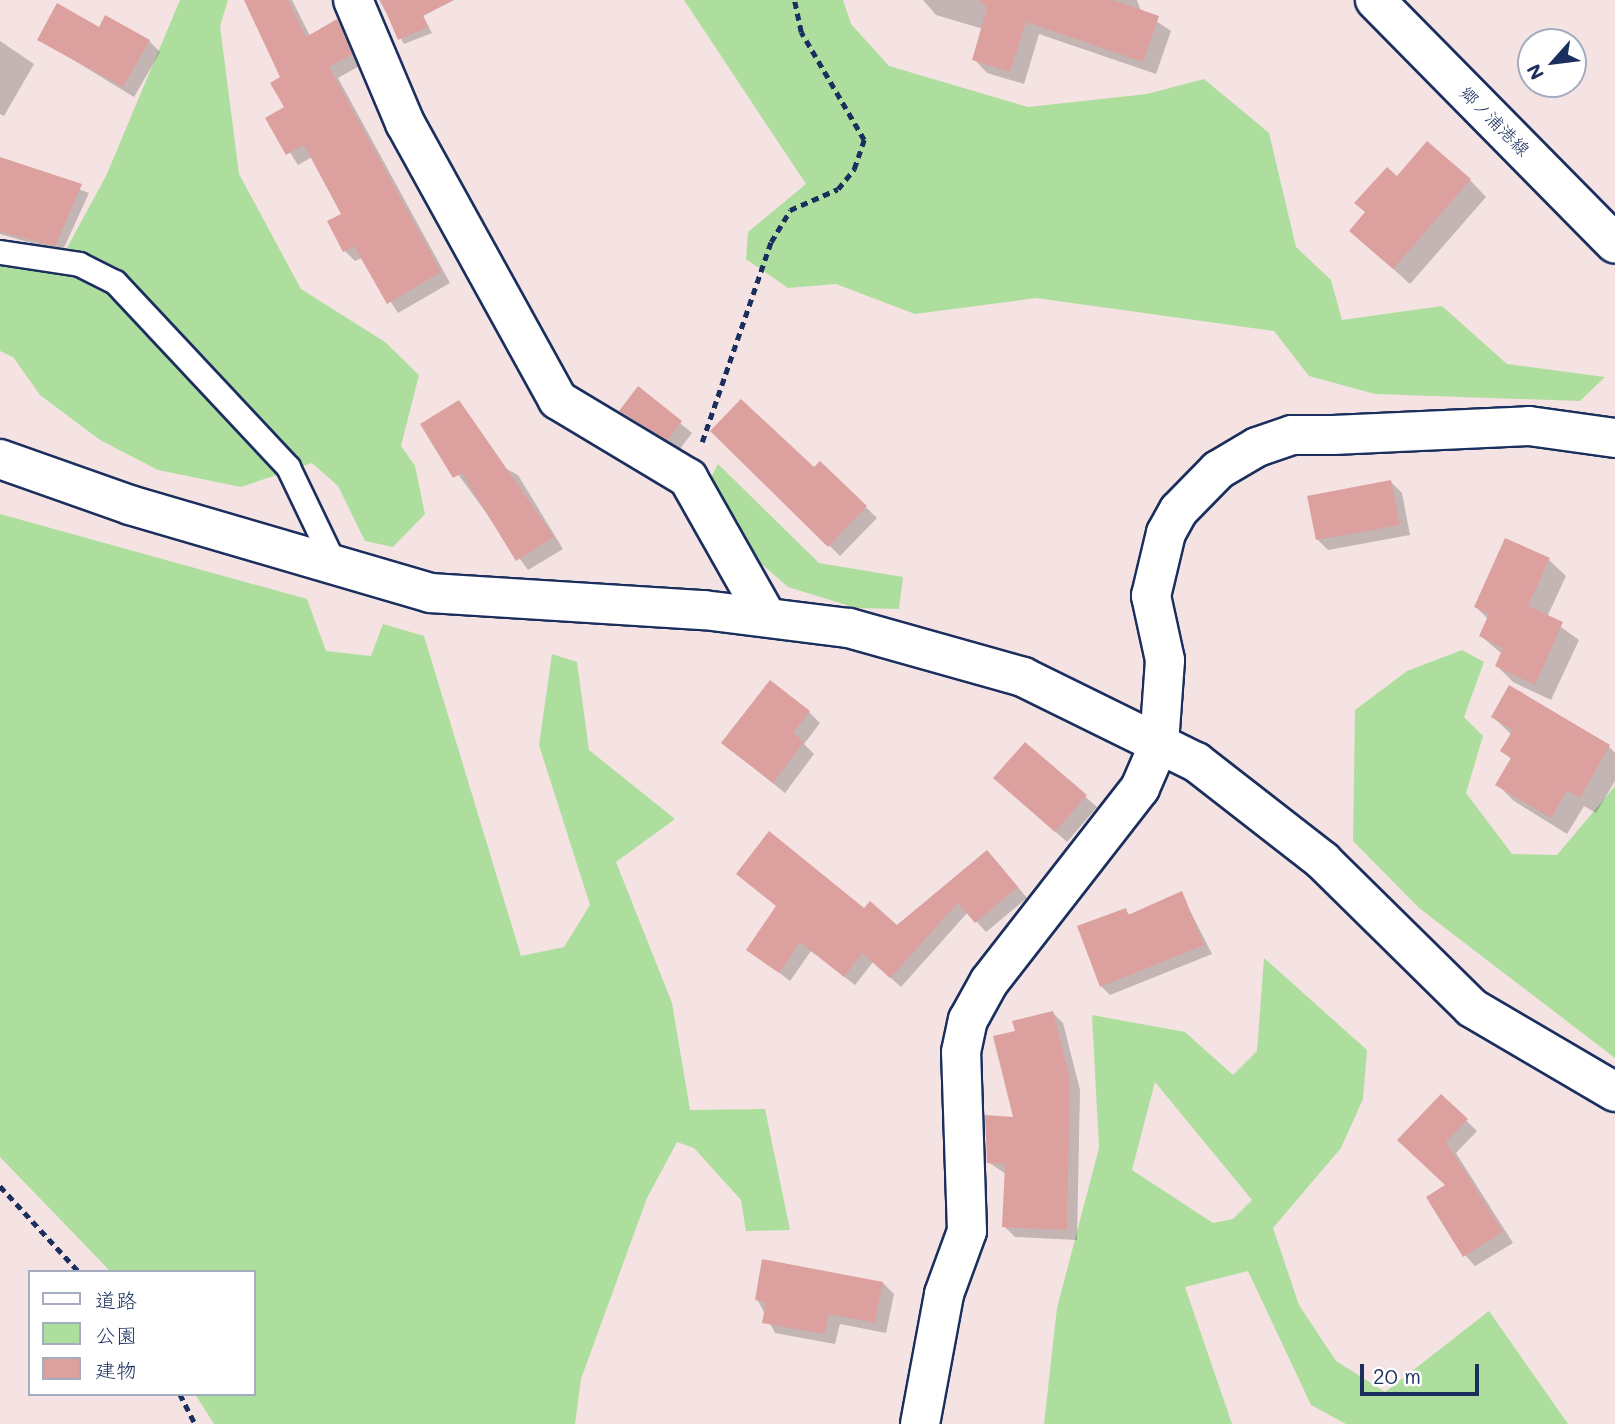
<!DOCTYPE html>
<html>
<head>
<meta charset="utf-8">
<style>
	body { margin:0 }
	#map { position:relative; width:1615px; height:1424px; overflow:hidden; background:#f4e3e2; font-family:Mali,"Klee One",sans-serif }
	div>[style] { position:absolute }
	.green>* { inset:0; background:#aede9e }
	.shadow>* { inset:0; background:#0003 }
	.building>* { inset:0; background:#dca19e }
	.path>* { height:4.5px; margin-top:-2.25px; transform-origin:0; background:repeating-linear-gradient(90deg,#1b2f5e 0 7px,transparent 0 12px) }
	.roads { filter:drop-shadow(2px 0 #1b2f5e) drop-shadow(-2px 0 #1b2f5e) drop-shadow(0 2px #1b2f5e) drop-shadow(0 -2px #1b2f5e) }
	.service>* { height:23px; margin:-11.5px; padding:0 11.5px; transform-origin:11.5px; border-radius:11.5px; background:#fff }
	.minor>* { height:38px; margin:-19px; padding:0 19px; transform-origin:19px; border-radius:19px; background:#fff }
	.tertiary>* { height:38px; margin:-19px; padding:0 19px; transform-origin:19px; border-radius:19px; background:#fff }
	.primary>* { height:38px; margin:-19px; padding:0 19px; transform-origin:19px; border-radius:19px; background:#fff }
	span { translate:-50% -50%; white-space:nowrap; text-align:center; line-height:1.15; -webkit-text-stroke:5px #fff; paint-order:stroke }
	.street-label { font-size:18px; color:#1b2f5e }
	.legend { position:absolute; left:28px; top:1270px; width:228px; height:126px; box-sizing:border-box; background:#fff; border:2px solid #a4acbf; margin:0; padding:9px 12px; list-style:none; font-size:21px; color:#1b2f5e }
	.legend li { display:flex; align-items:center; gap:14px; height:35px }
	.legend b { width:35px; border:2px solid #a4acbf }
	.north { position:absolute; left:1517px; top:28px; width:70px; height:70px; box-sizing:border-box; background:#fff; border:2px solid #a4acbf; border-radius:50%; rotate:242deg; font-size:19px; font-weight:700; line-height:28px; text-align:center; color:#1b2f5e }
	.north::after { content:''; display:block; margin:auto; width:24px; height:32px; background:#1b2f5e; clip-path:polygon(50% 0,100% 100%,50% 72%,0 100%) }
	.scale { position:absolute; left:1360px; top:1364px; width:119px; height:32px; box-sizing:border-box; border:4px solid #1b2f5e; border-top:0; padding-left:9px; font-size:21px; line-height:24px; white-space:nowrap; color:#1b2f5e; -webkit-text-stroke:5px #fff; paint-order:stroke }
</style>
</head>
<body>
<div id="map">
	<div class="green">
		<div style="clip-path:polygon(180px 0,228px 0,220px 26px,239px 174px,301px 289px,385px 342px,419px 375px,401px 446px,415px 466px,425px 514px,393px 547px,365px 541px,338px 486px,312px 463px,241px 487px,158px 470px,100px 440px,40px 395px,13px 357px,0 351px,0 253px,56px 268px,106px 176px)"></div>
		<div style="clip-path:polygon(684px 0,843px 0,851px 24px,889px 66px,1028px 107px,1147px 94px,1204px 79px,1269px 133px,1296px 247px,1331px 280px,1342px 320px,1442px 306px,1507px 364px,1605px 377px,1580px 401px,1375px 394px,1309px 376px,1274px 331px,1036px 298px,915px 314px,836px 284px,788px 288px,746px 259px,748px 232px,806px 184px)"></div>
		<div style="clip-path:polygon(718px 464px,819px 563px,903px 577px,899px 609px,856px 608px,788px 587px,749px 553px,706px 487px)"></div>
		<div style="clip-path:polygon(0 514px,307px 599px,326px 651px,371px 656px,383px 624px,424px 636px,521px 956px,564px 947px,590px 905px,539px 745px,552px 654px,577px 662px,589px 750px,675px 819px,616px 862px,672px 1003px,690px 1110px,765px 1109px,790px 1230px,746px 1231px,741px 1200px,694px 1148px,677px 1142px,647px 1198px,581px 1379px,575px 1424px,214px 1424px,195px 1394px,254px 1394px,254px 1272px,111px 1272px,0 1157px)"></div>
		<div style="clip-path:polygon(1462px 650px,1484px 662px,1464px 717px,1483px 736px,1466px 793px,1512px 854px,1557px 855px,1615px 786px,1615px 1058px,1419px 908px,1353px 841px,1355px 710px,1407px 671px)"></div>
		<div style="clip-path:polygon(evenodd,1264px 958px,1367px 1050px,1363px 1099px,1341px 1148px,1273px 1228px,1299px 1305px,1336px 1361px,1385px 1392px,1489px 1311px,1568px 1424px,1346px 1424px,1311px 1405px,1248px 1271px,1185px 1287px,1232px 1424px,1044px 1424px,1057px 1308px,1099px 1148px,1092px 1015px,1185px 1032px,1233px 1075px,1257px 1051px,1264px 958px,1155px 1082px,1252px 1200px,1233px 1219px,1213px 1223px,1132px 1170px,1155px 1082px)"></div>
	</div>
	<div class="shadow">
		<div style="clip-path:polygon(247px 0,292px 0,310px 36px,337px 21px,347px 32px,361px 65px,338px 78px,450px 283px,398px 313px,362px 258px,355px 261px,345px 251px,343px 215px,312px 157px,298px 165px,268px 118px,286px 108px,283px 78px)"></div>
		<div style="clip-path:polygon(379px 0,415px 0,432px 33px,404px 44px)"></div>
		<div style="clip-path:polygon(923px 0,1137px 0,1141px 11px,1171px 31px,1156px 74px,1039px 34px,1024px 84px,987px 73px,974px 59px,983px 29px,936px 15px)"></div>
		<div style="clip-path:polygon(100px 29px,149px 41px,160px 52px,134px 97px,39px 39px)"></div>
		<div style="clip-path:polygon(0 41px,34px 64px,4px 116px,0 114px)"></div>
		<div style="clip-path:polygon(0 159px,89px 193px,62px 252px,0 234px)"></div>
		<div style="clip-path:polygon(1397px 178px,1470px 180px,1486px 197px,1410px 284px,1351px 231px)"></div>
		<div style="clip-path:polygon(638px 389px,692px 433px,679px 450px,621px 411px)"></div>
		<div style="clip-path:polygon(458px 402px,503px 467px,518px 475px,563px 549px,528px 570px,422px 425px)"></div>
		<div style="clip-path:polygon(713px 431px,814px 470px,820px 463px,877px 518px,840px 556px)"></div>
		<div style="clip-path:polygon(1391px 482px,1402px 493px,1410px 535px,1328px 550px,1317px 539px)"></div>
		<div style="clip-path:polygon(1549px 560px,1566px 576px,1547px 617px,1579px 640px,1551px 700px,1513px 682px,1497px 666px,1502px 654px,1481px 636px,1488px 619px,1476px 607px)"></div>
		<div style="clip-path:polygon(809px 712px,820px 723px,804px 744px,814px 754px,785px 793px,723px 743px)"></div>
		<div style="clip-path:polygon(1493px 717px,1609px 747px,1615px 753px,1615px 781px,1596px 813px,1584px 806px,1567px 834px,1514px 801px,1498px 785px,1512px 760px,1503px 751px,1512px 735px)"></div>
		<div style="clip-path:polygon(1025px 744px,1097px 807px,1067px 842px,1007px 789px)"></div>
		<div style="clip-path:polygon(997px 862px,1027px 898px,986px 932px,968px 912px,901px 987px,873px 962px,855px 985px,811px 951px,790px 981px,749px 949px,864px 910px,897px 927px)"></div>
		<div style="clip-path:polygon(1181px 893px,1212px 954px,1110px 995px,1101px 986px,1125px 910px,1131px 916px)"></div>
		<div style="clip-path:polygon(1052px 1012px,1063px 1023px,1080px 1090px,1077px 1240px,1015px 1237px,1004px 1226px,1006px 1174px,988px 1162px,1016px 1119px,1017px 1032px)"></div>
		<div style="clip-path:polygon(1441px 1096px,1477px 1131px,1456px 1153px,1513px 1243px,1475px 1266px,1465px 1255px,1447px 1186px)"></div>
		<div style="clip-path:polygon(883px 1283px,894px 1294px,886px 1333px,840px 1324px,835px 1344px,775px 1333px,757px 1299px)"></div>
	</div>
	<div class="building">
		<div style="clip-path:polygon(244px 0,288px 0,306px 37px,337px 19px,352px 54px,329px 67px,441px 272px,387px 304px,354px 246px,343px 252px,327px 221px,341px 214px,304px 145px,286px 155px,265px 118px,284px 107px,270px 83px,280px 77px)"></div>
		<div style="clip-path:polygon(381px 0,454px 0,423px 16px,428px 27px,398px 40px)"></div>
		<div style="clip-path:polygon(979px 0,1113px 0,1159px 16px,1143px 62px,1026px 22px,1010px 72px,972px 60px,987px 8px)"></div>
		<div style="clip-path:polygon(57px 3px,99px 27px,105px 15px,150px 40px,123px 87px,37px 40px)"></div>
		<div style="clip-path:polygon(1427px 141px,1471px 179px,1393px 269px,1349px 231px,1365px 212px,1354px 203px,1387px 167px,1397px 176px)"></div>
		<div style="clip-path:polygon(0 157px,82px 184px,55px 246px,0 232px)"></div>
		<div style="clip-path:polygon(638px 386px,682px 421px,667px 440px,619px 411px)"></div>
		<div style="clip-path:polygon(741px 399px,814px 467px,820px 461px,867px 506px,828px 547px,710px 431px)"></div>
		<div style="clip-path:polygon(459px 400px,554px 537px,516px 561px,462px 473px,453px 478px,420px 424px)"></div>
		<div style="clip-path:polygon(1391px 480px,1400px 525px,1316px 540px,1307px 496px)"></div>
		<div style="clip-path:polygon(1505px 538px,1550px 558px,1528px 606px,1563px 622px,1535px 685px,1495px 666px,1503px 648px,1479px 636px,1489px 614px,1474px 607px)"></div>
		<div style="clip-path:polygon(770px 680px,810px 711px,793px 733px,804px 742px,773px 783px,721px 743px)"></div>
		<div style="clip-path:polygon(1509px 685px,1610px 745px,1580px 798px,1567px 791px,1551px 818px,1495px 785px,1511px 758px,1500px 751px,1513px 730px,1491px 717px)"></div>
		<div style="clip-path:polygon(1025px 742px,1087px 795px,1055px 832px,993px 778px)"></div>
		<div style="clip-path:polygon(769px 831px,864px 908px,870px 901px,897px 925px,987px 850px,1018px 887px,975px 923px,958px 903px,890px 978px,862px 953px,844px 977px,800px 942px,779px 973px,746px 950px,776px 906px,736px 874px)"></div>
		<div style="clip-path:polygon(1182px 891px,1204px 945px,1100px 987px,1077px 926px,1126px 908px,1128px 915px)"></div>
		<div style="clip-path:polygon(1053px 1011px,1070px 1078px,1067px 1230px,1002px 1227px,1005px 1164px,987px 1163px,985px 1115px,1013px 1117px,993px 1036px,1015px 1031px,1012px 1021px)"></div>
		<div style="clip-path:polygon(1441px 1094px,1468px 1119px,1446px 1142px,1503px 1232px,1463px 1257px,1426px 1197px,1445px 1185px,1397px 1140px)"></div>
		<div style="clip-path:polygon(762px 1259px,883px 1282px,875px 1323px,829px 1314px,825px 1334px,762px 1323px,766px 1302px,755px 1300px)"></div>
	</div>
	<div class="path">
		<div style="left:702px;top:442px;width:212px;rotate:-71deg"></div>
		<div style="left:771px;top:242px;width:37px;rotate:-59deg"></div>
		<div style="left:790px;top:210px;width:52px;rotate:-23.6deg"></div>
		<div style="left:838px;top:189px;width:26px;rotate:-51deg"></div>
		<div style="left:854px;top:169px;width:31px;rotate:-71deg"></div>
		<div style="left:864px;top:140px;width:125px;rotate:-120.3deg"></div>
		<div style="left:801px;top:32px;width:33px;rotate:-102deg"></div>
		<div style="left:0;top:1186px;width:117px;rotate:47.4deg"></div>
		<div style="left:180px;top:1394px;width:34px;rotate:63deg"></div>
	</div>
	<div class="roads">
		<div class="service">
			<div style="left:0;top:252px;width:80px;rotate:8.6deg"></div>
			<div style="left:79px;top:264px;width:40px;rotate:26.6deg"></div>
			<div style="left:115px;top:282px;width:253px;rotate:46.9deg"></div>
			<div style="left:288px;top:467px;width:109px;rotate:64.4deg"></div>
		</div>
		<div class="minor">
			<div style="left:353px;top:0;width:134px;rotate:67.1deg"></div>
			<div style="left:405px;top:123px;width:316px;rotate:61.1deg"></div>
			<div style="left:558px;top:400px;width:152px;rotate:31deg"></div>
			<div style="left:688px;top:478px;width:159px;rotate:60.5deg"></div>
			<div style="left:0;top:459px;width:138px;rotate:19.5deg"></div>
			<div style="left:130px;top:505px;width:313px;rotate:16.3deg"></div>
			<div style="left:430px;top:593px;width:275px;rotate:3.6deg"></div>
			<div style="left:704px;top:610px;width:146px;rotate:7.1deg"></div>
			<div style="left:849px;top:628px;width:181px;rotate:15.7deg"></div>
			<div style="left:1023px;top:677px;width:193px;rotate:26.2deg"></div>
			<div style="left:1196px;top:762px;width:161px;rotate:37.9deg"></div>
			<div style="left:1323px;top:861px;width:209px;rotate:44.6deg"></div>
			<div style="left:1472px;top:1008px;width:166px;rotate:30.4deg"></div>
			<div style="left:920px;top:1424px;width:132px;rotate:-79.5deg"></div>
			<div style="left:944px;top:1294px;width:67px;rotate:-69.9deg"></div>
			<div style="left:967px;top:1231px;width:179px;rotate:-91.9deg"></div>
			<div style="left:961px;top:1052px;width:33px;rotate:-78deg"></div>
			<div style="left:968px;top:1020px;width:43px;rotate:-61.1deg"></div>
			<div style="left:989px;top:982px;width:246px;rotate:-52.1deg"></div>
			<div style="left:1140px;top:788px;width:48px;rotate:-66.6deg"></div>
			<div style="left:1159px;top:744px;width:84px;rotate:-85.9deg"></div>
			<div style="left:1165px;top:660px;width:66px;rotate:-102.3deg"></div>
			<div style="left:1151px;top:596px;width:65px;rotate:-76.6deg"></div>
			<div style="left:1166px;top:533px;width:26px;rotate:-61deg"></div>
			<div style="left:1179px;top:510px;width:56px;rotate:-45.7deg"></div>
			<div style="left:1218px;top:470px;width:45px;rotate:-30.5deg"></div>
			<div style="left:1257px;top:447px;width:37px;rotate:-19deg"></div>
			<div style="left:1292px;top:435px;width:41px"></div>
		</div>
		<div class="tertiary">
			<div style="left:1333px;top:435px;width:196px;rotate:-2.6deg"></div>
			<div style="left:1529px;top:426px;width:87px;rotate:7.9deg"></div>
		</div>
		<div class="primary">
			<div style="left:1375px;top:0;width:342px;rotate:45.4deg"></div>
		</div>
	</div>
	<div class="street-label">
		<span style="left:1495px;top:121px;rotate:45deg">郷ノ浦港線</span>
	</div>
	<ul class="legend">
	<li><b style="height:9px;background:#fff"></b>道路</li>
	<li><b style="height:19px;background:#aede9e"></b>公園</li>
	<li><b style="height:19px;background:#dca19e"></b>建物</li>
	</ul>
	<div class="north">N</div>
	<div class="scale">20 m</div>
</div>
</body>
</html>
